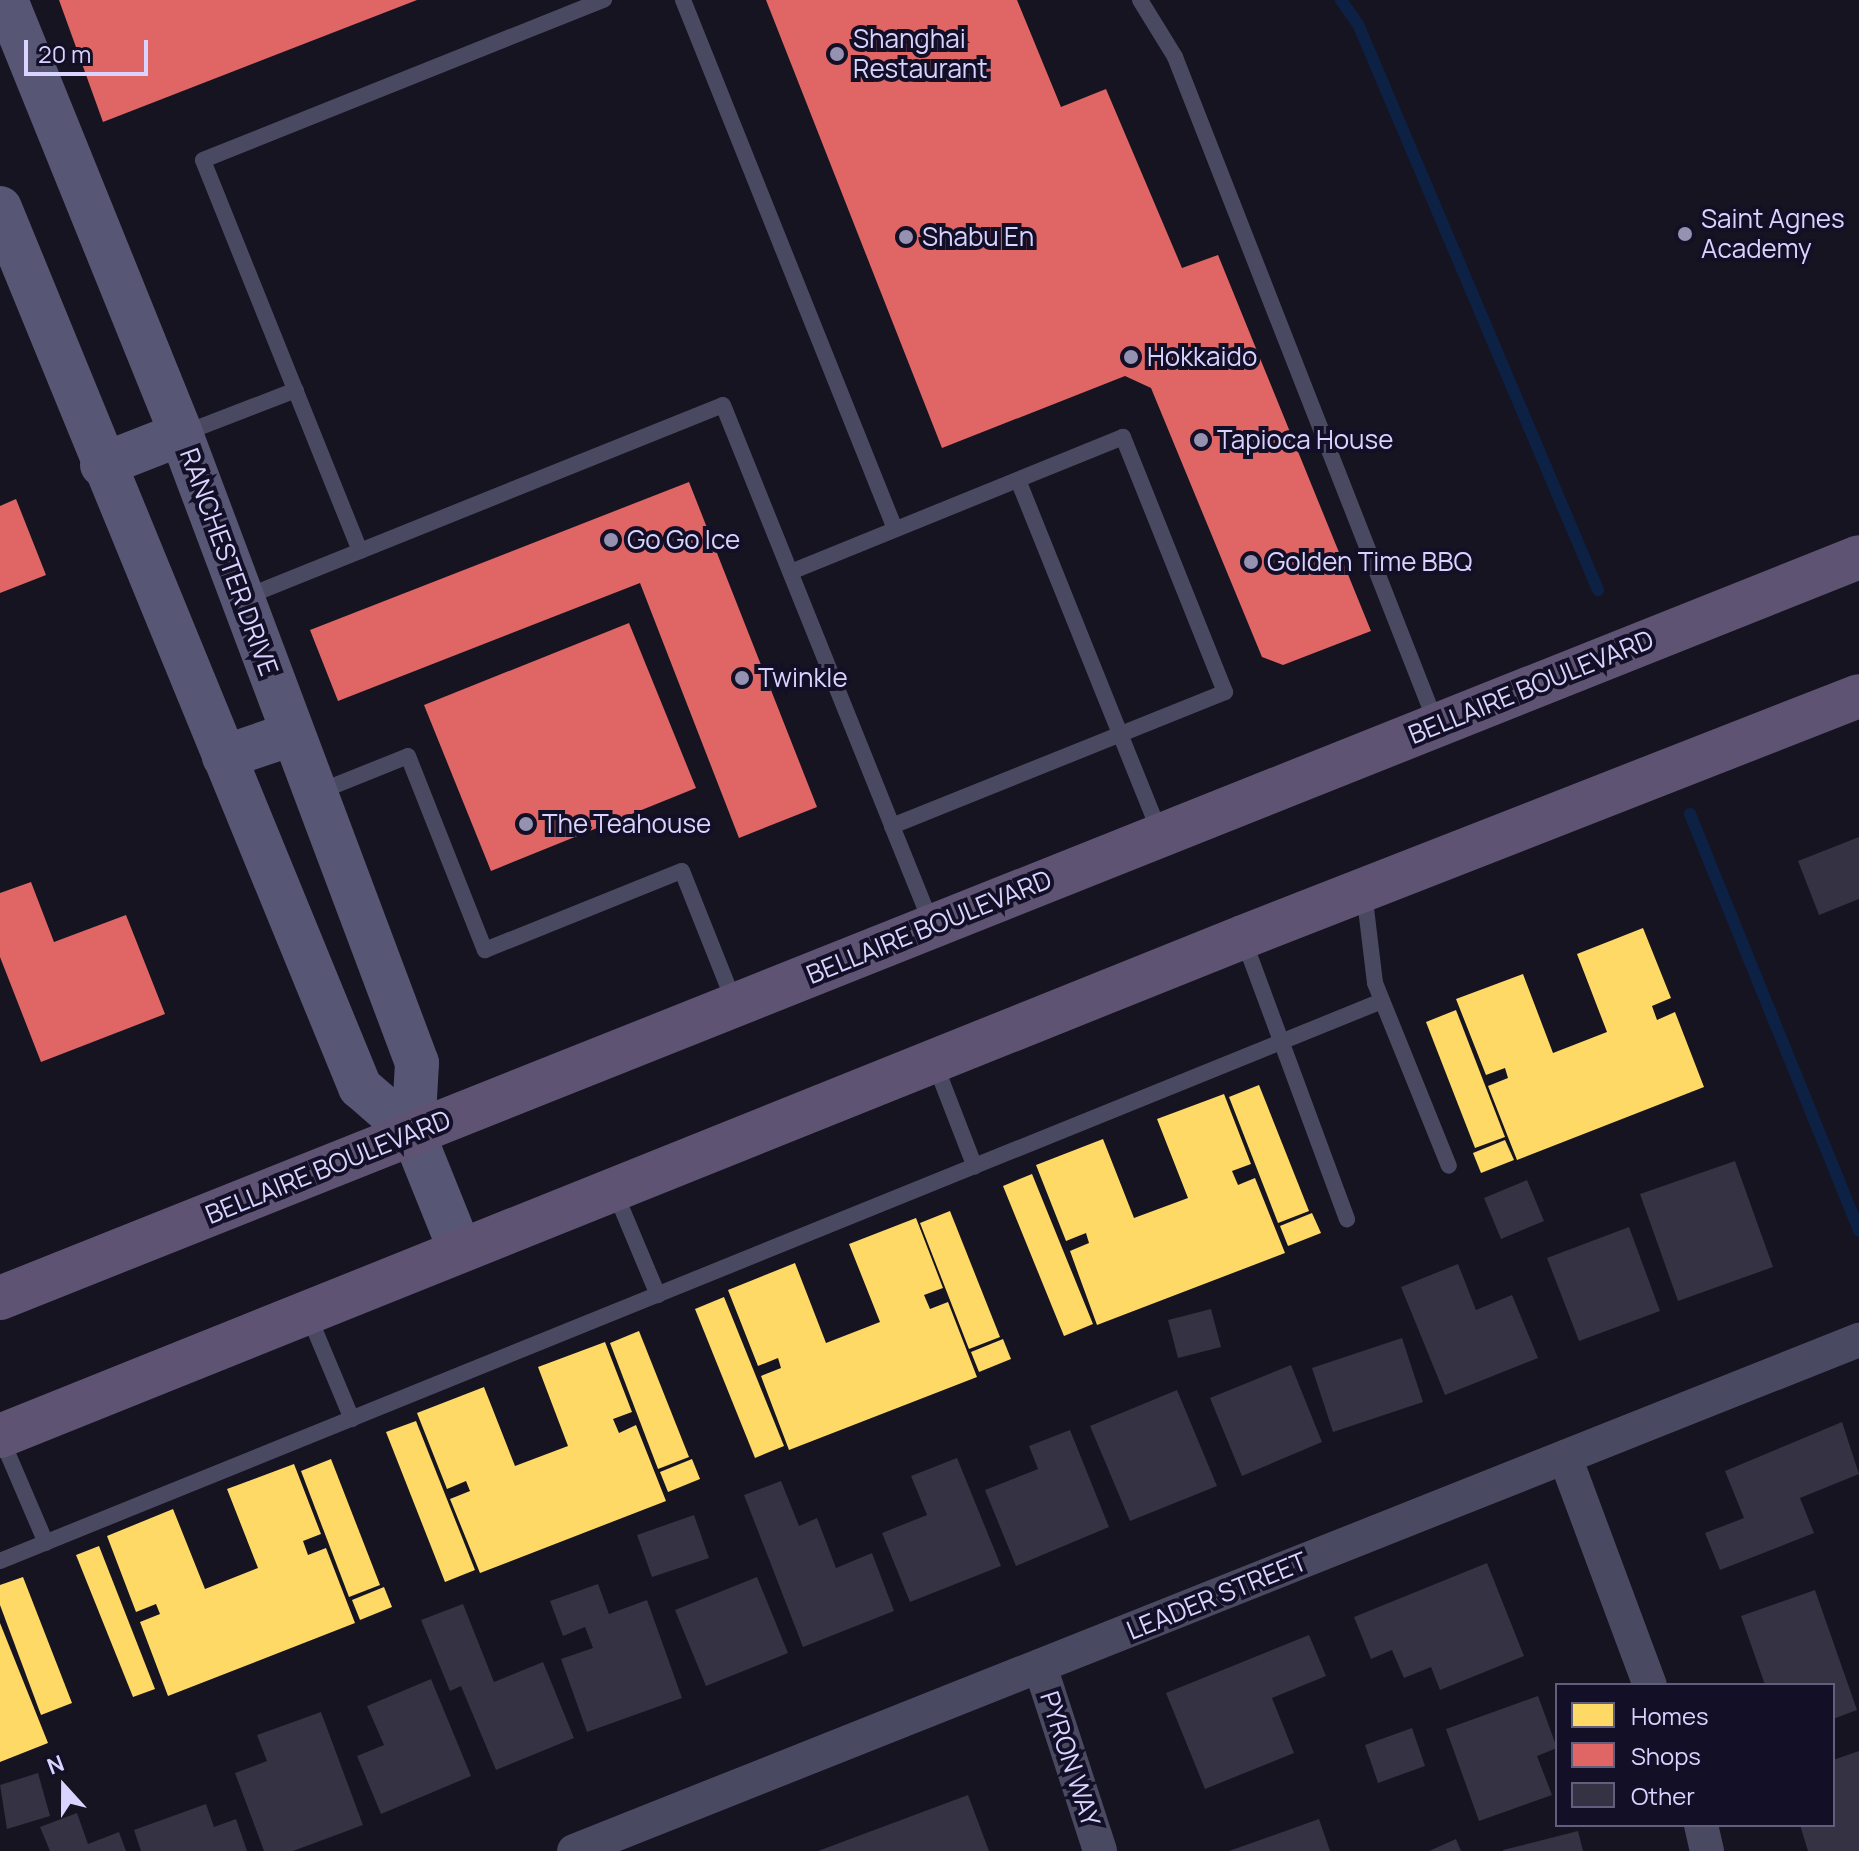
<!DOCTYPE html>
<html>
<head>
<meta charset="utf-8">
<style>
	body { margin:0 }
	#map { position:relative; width:1859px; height:1851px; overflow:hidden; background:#161421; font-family:Manrope,sans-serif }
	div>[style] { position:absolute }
	.homes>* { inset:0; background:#ffd966 }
	.shops>* { inset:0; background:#e06666 }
	.stream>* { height:12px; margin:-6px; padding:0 6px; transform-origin:6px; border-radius:6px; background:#0d2144 }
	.building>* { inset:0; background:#343243 }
	.lane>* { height:16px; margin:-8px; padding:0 8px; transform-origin:8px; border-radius:8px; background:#4a4962 }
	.street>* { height:34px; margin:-17px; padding:0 17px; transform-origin:17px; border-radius:17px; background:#4a4962 }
	.secondary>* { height:44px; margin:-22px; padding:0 22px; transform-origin:22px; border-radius:22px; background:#575674 }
	.primary>* { height:44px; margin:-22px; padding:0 22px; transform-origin:22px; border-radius:22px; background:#5e5373 }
	.dots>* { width:22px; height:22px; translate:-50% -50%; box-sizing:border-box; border:4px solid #130f26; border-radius:50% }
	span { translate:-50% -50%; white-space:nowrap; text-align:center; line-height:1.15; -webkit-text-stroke:8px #130f26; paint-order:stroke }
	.poi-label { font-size:26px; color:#d9d4ff }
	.left { translate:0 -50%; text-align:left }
	.street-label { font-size:26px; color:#d9d4ff }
	.legend { position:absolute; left:1555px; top:1683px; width:280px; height:144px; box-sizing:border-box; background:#130f26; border:2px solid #625e7d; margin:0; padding:10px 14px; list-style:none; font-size:24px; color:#d9d4ff }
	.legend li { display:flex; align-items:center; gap:16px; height:40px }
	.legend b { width:40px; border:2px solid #625e7d }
	.north { position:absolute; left:24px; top:1747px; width:80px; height:80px; -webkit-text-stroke:6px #130f26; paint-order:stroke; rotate:339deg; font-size:22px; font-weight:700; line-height:32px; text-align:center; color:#d9d4ff }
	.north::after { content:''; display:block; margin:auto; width:28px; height:36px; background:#d9d4ff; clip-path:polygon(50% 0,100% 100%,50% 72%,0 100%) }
	.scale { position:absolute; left:24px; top:40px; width:124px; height:36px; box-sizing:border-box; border:4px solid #d9d4ff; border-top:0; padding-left:10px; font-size:24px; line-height:28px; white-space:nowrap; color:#d9d4ff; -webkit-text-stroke:6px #130f26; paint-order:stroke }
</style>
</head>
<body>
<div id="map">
	<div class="homes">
		<div style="clip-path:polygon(1643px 928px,1671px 998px,1652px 1006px,1657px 1020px,1675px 1012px,1704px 1087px,1517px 1160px,1488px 1086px,1508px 1078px,1505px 1068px,1486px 1075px,1456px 999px,1523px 974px,1553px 1053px,1607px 1032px,1577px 954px)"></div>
		<div style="clip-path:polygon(1456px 1010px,1505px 1137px,1475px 1148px,1426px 1022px)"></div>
		<div style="clip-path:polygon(1259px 1085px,1309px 1211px,1278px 1223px,1229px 1097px)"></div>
		<div style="clip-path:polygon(1224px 1094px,1251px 1164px,1232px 1171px,1238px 1185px,1255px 1178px,1285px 1253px,1097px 1325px,1070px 1251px,1089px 1243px,1086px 1233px,1066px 1241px,1036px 1165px,1103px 1139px,1134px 1218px,1188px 1198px,1157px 1119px)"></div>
		<div style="clip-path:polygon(1505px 1140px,1514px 1160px,1481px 1173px,1473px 1153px)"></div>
		<div style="clip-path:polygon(1032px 1174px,1093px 1324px,1064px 1336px,1003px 1186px)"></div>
		<div style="clip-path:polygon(950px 1211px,1000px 1337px,969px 1349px,920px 1223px)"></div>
		<div style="clip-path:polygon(1312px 1213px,1321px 1233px,1288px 1246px,1280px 1226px)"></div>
		<div style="clip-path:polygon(916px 1218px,943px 1288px,924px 1295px,930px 1309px,948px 1302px,977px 1377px,789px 1450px,761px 1376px,781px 1368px,778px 1358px,758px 1366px,728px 1290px,795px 1263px,826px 1343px,880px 1322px,849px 1244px)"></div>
		<div style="clip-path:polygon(724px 1297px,784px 1446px,755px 1458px,695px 1309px)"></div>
		<div style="clip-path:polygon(639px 1331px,689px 1457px,658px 1469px,610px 1343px)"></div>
		<div style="clip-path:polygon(1003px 1339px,1011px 1359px,979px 1372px,971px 1352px)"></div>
		<div style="clip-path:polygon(605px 1342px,632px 1412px,613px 1419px,619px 1433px,636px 1425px,666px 1501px,480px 1573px,450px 1499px,470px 1491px,466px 1481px,447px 1489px,417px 1413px,484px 1387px,515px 1466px,568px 1446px,538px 1367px)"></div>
		<div style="clip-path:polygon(416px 1421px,475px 1570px,445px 1582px,386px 1432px)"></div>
		<div style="clip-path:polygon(331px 1459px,380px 1585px,349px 1597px,301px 1471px)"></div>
		<div style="clip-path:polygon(692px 1459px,700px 1479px,668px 1492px,660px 1472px)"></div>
		<div style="clip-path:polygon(294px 1464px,321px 1534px,303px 1541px,308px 1555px,326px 1548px,355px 1623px,168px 1696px,140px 1622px,160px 1614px,156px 1604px,136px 1612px,107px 1536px,173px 1509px,205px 1589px,258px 1568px,227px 1489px)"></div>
		<div style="clip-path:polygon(99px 1546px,155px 1689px,133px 1697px,76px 1555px)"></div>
		<div style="clip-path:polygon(23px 1577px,72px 1703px,41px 1715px,0 1605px,0 1585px)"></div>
		<div style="clip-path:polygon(384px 1587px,392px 1607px,360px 1620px,352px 1600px)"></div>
		<div style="clip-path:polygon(0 1623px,48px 1743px,0 1762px)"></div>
	</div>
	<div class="shops">
		<div style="clip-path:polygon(59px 0,417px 0,103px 122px)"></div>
		<div style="clip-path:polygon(766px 0,1017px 0,1061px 107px,1106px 89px,1182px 268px,1218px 255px,1371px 631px,1283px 665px,1262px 657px,1151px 388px,1125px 376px,942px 448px)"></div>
		<div style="clip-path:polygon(689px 482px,817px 807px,739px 838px,640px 583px,338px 701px,310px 630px)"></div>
		<div style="clip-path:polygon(16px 499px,46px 575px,0 593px,0 506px)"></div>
		<div style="clip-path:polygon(629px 623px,696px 788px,491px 871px,424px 705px)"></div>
		<div style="clip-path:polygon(31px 882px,54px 942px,126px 915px,165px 1014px,41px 1062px,0 957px,0 893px)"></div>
	</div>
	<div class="stream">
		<div style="left:1341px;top:0;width:29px;rotate:55deg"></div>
		<div style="left:1358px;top:24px;width:615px;rotate:67.02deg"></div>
		<div style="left:1690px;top:814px;width:450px;rotate:67.9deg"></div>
	</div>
	<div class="building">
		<div style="clip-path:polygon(1859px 837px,1859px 899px,1819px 915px,1798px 861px)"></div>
		<div style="clip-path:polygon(1735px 1161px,1773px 1267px,1678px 1301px,1640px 1194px)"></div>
		<div style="clip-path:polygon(1527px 1180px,1544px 1221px,1501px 1239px,1484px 1198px)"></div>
		<div style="clip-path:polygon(1629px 1227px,1660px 1311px,1579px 1341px,1547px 1258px)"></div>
		<div style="clip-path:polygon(1458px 1264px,1476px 1310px,1512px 1295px,1538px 1358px,1445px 1395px,1401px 1287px)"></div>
		<div style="clip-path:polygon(1211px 1309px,1221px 1347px,1178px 1358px,1168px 1320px)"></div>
		<div style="clip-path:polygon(1402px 1338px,1423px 1402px,1333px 1432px,1312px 1368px)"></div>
		<div style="clip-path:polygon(1291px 1365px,1322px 1442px,1242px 1476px,1210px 1398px)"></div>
		<div style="clip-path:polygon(1177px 1390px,1217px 1486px,1130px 1521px,1090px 1426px)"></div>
		<div style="clip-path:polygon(1842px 1422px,1859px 1474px,1800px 1498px,1814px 1533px,1720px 1570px,1705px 1533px,1744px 1518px,1725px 1471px)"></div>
		<div style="clip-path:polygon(1070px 1430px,1109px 1527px,1016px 1566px,985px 1490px,1038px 1469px,1029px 1446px)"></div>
		<div style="clip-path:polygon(957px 1458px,1001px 1566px,910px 1602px,882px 1533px,927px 1515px,911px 1476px)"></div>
		<div style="clip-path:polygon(781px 1481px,799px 1526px,817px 1518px,836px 1568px,872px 1553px,894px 1611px,803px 1647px,744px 1495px)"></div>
		<div style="clip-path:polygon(694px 1515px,709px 1558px,652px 1577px,637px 1535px)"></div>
		<div style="clip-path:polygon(1487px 1563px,1524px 1656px,1440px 1690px,1431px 1667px,1404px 1678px,1392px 1650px,1371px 1659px,1354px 1617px)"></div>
		<div style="clip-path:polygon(757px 1577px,788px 1653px,706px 1686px,675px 1610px)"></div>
		<div style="clip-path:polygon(598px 1584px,609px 1614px,647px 1600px,682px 1698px,587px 1732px,561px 1659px,593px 1648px,585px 1627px,563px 1636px,550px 1601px)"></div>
		<div style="clip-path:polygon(1815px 1590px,1857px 1710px,1833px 1719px,1833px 1685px,1765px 1685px,1741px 1616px)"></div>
		<div style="clip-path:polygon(463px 1604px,494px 1682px,543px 1662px,574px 1738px,496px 1770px,461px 1686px,450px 1691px,421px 1620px)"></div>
		<div style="clip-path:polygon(1309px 1635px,1326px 1676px,1272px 1698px,1294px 1753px,1205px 1789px,1166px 1693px)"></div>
		<div style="clip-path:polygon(431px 1679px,471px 1776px,381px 1814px,357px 1756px,384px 1745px,367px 1706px)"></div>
		<div style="clip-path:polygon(1538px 1696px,1557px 1748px,1537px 1756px,1552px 1795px,1479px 1821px,1446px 1729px)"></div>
		<div style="clip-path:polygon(321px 1712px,363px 1825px,293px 1851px,264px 1851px,235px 1773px,267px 1761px,257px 1735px)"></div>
		<div style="clip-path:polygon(1412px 1728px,1425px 1766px,1378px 1783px,1365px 1745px)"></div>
		<div style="clip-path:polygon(1859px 1751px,1859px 1851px,1808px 1851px,1800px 1825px,1833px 1825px,1833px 1760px)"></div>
		<div style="clip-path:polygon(38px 1773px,50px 1816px,7px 1829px,0 1785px)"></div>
		<div style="clip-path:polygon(968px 1795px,989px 1851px,818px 1851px)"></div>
		<div style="clip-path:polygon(206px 1804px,214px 1827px,236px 1819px,247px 1851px,141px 1851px,134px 1830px)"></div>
		<div style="clip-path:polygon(77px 1813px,88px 1844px,119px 1832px,126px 1851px,50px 1851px,40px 1827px)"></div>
		<div style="clip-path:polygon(1319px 1819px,1330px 1851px,1229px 1851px)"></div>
		<div style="clip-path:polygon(1578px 1831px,1583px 1851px,1503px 1851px,1503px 1850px)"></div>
		<div style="clip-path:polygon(1456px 1839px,1461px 1851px,1429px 1851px)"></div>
	</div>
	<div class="lane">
		<div style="left:683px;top:0;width:570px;rotate:68.16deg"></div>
		<div style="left:1140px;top:0;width:67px;rotate:58.4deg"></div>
		<div style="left:1175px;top:57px;width:715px;rotate:68.6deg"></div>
		<div style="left:182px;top:434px;width:122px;rotate:-21.1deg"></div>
		<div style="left:1018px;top:480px;width:380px;rotate:68.1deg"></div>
		<div style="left:360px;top:551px;width:421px;rotate:-111.9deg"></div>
		<div style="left:203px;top:160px;width:432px;rotate:-21.8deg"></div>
		<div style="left:243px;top:598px;width:517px;rotate:-21.9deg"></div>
		<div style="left:723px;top:405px;width:454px;rotate:68.1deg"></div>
		<div style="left:892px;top:826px;width:359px;rotate:-21.9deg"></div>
		<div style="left:1225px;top:692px;width:275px;rotate:-111.8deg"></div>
		<div style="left:1123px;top:437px;width:359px;rotate:157.9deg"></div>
		<div style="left:316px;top:793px;width:99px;rotate:-21.9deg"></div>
		<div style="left:408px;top:756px;width:209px;rotate:68.4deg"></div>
		<div style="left:485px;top:950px;width:212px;rotate:-21.9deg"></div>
		<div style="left:682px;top:871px;width:141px;rotate:68.3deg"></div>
		<div style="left:892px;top:826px;width:107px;rotate:68deg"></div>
		<div style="left:1364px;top:892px;width:92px;rotate:83.1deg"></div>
		<div style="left:1375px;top:983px;width:197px;rotate:68deg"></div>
		<div style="left:1243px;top:938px;width:300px;rotate:69.7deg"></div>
		<div style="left:935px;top:1064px;width:110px;rotate:68.8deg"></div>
		<div style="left:614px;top:1190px;width:114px;rotate:67.3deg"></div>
		<div style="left:308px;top:1314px;width:114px;rotate:67.3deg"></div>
		<div style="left:1px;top:1438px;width:114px;rotate:66.8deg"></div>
		<div style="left:0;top:1561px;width:1491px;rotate:-22.06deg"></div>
	</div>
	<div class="street">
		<div style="left:1565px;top:1457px;width:243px;rotate:69.6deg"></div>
		<div style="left:1040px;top:1666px;width:194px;rotate:72deg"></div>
		<div style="left:1701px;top:1825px;width:27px;rotate:77deg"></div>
		<div style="left:574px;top:1851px;width:1383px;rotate:-21.69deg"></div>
	</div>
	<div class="secondary">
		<div style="left:6px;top:0;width:468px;rotate:68deg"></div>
		<div style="left:181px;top:434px;width:672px;rotate:69.43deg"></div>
		<div style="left:417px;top:1063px;width:70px;rotate:93.3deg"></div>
		<div style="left:413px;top:1133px;width:126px;rotate:68.1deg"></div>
		<div style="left:0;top:208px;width:950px;rotate:67.73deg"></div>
		<div style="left:360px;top:1087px;width:70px;rotate:41deg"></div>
		<div style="left:102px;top:465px;width:85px;rotate:-21.4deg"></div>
		<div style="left:224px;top:757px;width:72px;rotate:-18.7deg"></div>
	</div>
	<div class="primary">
		<div style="left:0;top:1298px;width:2001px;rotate:-21.73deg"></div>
		<div style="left:0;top:1436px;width:1339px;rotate:-21.87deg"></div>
		<div style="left:1243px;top:937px;width:661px;rotate:-21.37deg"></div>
	</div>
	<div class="dots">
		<div style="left:837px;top:54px;background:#9591b1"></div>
		<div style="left:1685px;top:234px;background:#9591b1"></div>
		<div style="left:906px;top:237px;background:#9591b1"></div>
		<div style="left:1131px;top:357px;background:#9591b1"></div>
		<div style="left:1201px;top:440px;background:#9591b1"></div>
		<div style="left:611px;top:540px;background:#9591b1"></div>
		<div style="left:1251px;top:562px;background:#9591b1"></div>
		<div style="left:742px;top:678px;background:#9591b1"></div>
		<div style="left:526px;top:824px;background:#9591b1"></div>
	</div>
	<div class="poi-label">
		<span class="left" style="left:853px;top:54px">Shanghai<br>Restaurant</span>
		<span class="left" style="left:1701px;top:234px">Saint Agnes<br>Academy</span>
		<span class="left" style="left:922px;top:237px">Shabu En</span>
		<span class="left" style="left:1147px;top:357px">Hokkaido</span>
		<span class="left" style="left:1217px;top:440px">Tapioca House</span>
		<span class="left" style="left:627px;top:540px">Go Go Ice</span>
		<span class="left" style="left:1267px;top:562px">Golden Time BBQ</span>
		<span class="left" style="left:758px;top:678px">Twinkle</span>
		<span class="left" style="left:542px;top:824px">The Teahouse</span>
	</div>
	<div class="street-label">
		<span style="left:229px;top:562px;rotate:70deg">RANCHESTER DRIVE</span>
		<span style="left:1531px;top:687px;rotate:-22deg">BELLAIRE BOULEVARD</span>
		<span style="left:929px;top:927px;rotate:-22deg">BELLAIRE BOULEVARD</span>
		<span style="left:328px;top:1167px;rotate:-22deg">BELLAIRE BOULEVARD</span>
		<span style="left:1217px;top:1596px;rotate:-22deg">LEADER STREET</span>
		<span style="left:1070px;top:1759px;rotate:72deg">PYRON WAY</span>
	</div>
	<ul class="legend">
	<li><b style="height:22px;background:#ffd966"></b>Homes</li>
	<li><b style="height:22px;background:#e06666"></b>Shops</li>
	<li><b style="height:22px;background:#343243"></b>Other</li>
	</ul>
	<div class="north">N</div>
	<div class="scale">20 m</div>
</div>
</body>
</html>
